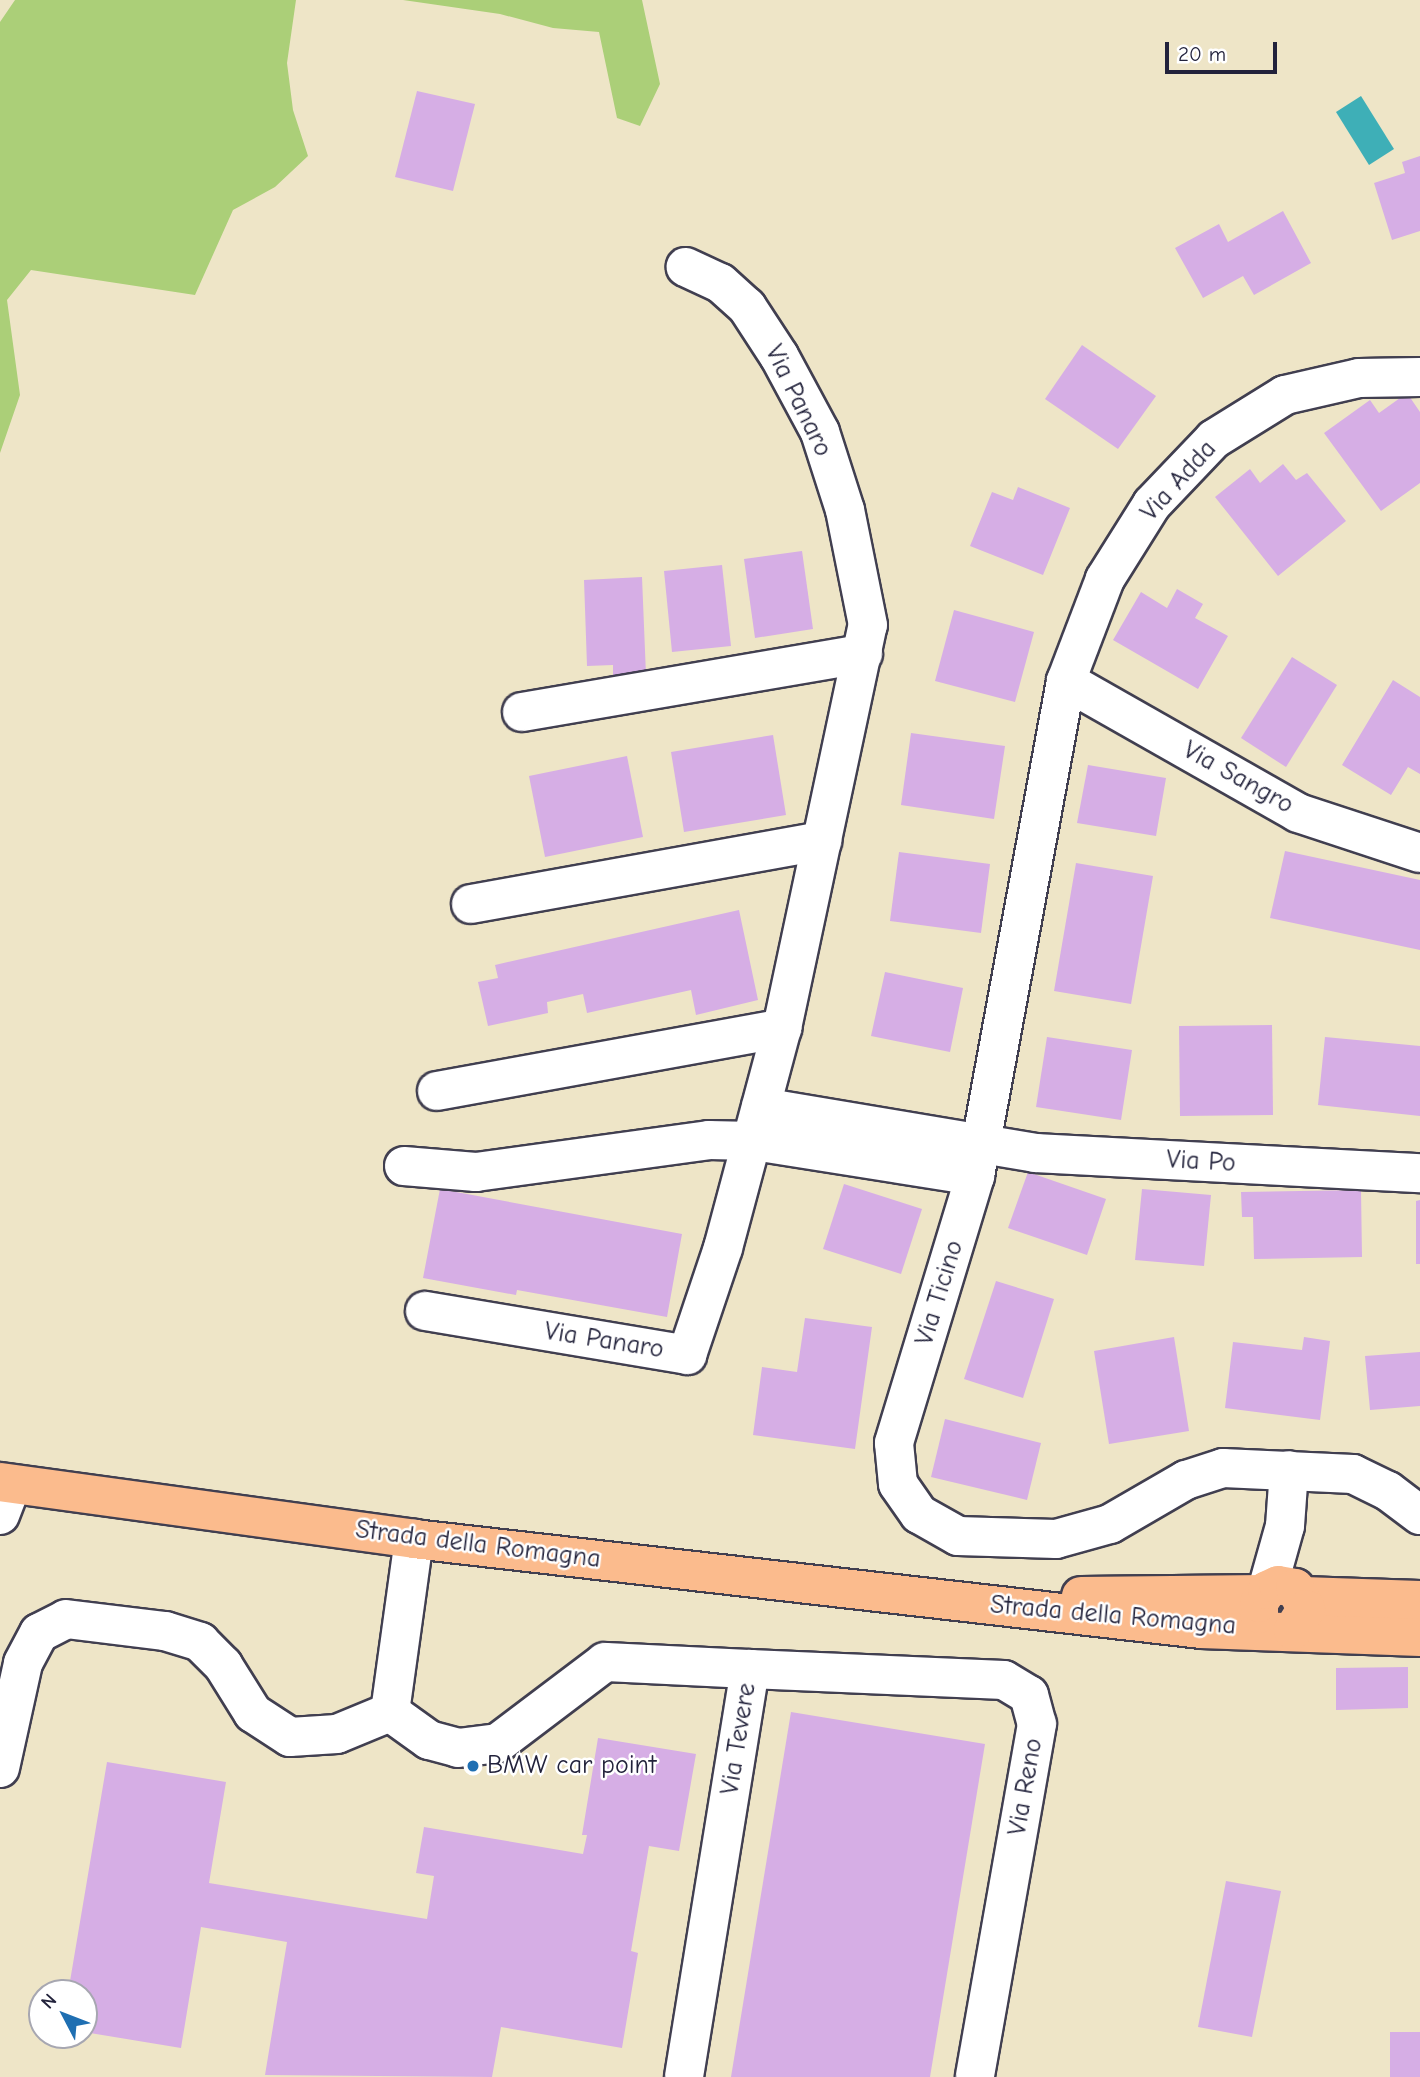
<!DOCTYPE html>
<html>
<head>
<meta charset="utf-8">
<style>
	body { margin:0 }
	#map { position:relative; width:1420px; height:2077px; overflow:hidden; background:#eee5c7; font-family:"Comic Neue",sans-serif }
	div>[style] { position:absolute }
	.green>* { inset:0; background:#abcf78 }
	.water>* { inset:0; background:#3eafb7 }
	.building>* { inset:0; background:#d6aee5 }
	.roads { filter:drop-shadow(2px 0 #413f50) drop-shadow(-2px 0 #413f50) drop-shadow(0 2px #413f50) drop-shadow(0 -2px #413f50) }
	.minor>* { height:38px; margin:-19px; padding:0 19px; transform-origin:19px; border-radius:19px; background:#fff }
	.major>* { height:38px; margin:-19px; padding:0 19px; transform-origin:19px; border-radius:19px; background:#fbbb8d }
	.dots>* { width:19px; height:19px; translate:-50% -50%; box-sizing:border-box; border:4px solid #fff; border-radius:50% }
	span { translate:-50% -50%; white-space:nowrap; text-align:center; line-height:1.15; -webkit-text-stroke:5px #fff; paint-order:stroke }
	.street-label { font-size:26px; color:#22223b }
	.poi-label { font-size:26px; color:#22223b }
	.left { translate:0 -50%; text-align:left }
	.north { position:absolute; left:28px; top:1979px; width:70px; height:70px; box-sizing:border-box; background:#fff; border:2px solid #a7a7b1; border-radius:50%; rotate:312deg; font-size:19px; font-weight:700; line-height:28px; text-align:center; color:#22223b }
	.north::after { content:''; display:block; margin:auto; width:24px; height:32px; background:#1f6fb2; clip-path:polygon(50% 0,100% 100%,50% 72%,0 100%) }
	.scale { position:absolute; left:1165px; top:42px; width:112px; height:32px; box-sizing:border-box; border:4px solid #22223b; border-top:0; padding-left:9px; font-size:21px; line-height:24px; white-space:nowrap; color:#22223b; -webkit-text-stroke:5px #fff; paint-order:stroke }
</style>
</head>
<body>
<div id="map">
	<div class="green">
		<div style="clip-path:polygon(15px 0,296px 0,287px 63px,293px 110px,308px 156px,275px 187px,233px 210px,195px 295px,31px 270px,7px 300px,20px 395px,0 453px,0 22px)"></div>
		<div style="clip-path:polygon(403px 0,642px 0,660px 84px,640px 126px,617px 118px,599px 32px,553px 28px,500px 14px)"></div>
	</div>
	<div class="water">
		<div style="clip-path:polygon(1361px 96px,1394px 149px,1369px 165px,1336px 112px)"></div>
	</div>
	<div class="building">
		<div style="clip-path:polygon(417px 91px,475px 104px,453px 191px,395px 177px)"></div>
		<div style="clip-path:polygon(1420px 156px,1420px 231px,1392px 240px,1374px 183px,1405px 173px,1402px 162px)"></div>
		<div style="clip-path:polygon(1283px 211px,1311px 263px,1254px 295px,1243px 276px,1203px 298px,1175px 248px,1219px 224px,1228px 242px)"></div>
		<div style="clip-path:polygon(1082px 345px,1156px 396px,1118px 449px,1045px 399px)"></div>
		<div style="clip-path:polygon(1407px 393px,1420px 412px,1420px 483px,1381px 511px,1324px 433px,1370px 400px,1379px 413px)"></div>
		<div style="clip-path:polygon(1283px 464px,1296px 480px,1307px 473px,1346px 521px,1278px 576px,1215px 497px,1250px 469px,1260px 483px)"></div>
		<div style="clip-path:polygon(1018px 487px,1070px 508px,1043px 575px,970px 546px,992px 492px,1013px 500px)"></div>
		<div style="clip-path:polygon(802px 551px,813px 629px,755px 638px,744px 559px)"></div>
		<div style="clip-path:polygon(722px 565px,731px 646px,672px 652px,664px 571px)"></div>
		<div style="clip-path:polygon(642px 577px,646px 675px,613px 677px,613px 665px,587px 666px,584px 580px)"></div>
		<div style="clip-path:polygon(1177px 589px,1203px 604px,1195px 618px,1228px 636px,1198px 689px,1113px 640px,1141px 592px,1167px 608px)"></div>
		<div style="clip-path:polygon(954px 610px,1034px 632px,1015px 702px,935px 681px)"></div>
		<div style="clip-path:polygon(1292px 657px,1337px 685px,1286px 767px,1241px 738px)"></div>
		<div style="clip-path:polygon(1393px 680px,1420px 697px,1420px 774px,1408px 767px,1391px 795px,1342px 765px)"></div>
		<div style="clip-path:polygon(911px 733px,1005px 746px,994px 819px,901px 805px)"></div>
		<div style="clip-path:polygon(773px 735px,786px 815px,684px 832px,671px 752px)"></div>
		<div style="clip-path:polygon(627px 756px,643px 837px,545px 857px,529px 776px)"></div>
		<div style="clip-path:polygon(1088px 765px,1166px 778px,1156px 836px,1077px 823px)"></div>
		<div style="clip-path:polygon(1285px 851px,1420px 880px,1420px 950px,1270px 918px)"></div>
		<div style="clip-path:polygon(899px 852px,990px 864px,981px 933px,890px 921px)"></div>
		<div style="clip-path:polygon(1076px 863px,1153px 876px,1131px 1004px,1054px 991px)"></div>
		<div style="clip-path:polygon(739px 910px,758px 1000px,696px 1015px,691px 990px,587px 1013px,583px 994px,547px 1002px,548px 1013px,488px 1026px,478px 982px,498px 978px,495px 965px)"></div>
		<div style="clip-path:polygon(885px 972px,963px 988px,950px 1052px,871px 1036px)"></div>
		<div style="clip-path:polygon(1272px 1025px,1273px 1115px,1180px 1116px,1179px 1026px)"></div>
		<div style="clip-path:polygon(1047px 1037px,1132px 1050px,1121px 1120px,1036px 1107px)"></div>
		<div style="clip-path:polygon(1325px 1037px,1420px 1046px,1420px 1116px,1318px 1105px)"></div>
		<div style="clip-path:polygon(1028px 1172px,1106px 1199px,1087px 1255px,1008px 1228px)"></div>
		<div style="clip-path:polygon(844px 1184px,922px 1209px,901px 1274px,823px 1249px)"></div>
		<div style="clip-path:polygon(440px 1189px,682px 1234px,667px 1317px,517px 1290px,516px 1295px,423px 1278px)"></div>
		<div style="clip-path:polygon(1142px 1189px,1211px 1195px,1204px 1266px,1135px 1260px)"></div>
		<div style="clip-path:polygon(1361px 1190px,1362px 1257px,1254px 1259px,1253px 1217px,1242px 1217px,1241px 1192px)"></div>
		<div style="clip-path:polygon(1420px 1200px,1420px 1264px,1416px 1264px,1416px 1201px)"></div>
		<div style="clip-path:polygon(996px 1281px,1054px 1299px,1023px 1398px,964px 1379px)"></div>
		<div style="clip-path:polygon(805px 1318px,872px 1327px,855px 1449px,753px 1435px,762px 1367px,797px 1372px)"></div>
		<div style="clip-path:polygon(1174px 1337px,1189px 1431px,1109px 1444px,1094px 1351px)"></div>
		<div style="clip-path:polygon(1304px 1337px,1330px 1341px,1320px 1420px,1225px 1408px,1233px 1342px,1302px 1350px)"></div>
		<div style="clip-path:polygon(1420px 1352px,1420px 1406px,1370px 1410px,1365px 1356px)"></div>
		<div style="clip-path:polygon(945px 1419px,1041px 1443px,1027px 1500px,931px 1477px)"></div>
		<div style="clip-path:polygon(1408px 1667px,1408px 1708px,1336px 1710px,1336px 1668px)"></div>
		<div style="clip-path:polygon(791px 1712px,985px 1744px,930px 2077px,731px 2077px)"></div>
		<div style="clip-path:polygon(598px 1738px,696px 1754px,679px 1851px,649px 1846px,631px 1951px,638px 1953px,622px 2048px,501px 2027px,492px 2077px,265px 2075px,287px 1942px,201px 1927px,181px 2048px,84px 2032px,84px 1993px,68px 1993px,107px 1762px,226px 1782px,209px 1883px,427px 1919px,434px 1876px,416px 1873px,424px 1827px,583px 1854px,587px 1835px,582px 1835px)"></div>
		<div style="clip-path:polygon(1226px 1881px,1281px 1891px,1252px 2037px,1198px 2027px)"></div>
		<div style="clip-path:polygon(1390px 2032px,1420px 2032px,1420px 2077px,1390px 2077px)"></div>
	</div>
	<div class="roads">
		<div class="minor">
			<div style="left:1420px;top:377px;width:61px;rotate:179.1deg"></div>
			<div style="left:1359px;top:378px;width:76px;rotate:167.1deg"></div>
			<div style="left:1285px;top:395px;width:84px;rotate:148.2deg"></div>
			<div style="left:1214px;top:439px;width:90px;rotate:133.6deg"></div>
			<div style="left:1152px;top:504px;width:89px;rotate:122.1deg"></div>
			<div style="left:1105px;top:579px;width:109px;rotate:110.9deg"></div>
			<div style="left:1066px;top:681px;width:503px;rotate:100.42deg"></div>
			<div style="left:975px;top:1176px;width:279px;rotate:106.9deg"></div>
			<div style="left:894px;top:1443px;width:41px;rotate:84.4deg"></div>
			<div style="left:898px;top:1484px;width:37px;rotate:55deg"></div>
			<div style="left:919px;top:1514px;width:45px;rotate:29.4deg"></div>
			<div style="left:958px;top:1536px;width:98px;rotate:1.8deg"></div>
			<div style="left:1056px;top:1539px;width:56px;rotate:-15.5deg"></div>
			<div style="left:1110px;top:1524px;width:88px;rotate:-30.1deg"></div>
			<div style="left:1186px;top:1480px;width:39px;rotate:-18deg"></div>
			<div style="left:1223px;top:1468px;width:130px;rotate:2.6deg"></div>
			<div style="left:1353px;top:1474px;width:39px;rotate:26deg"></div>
			<div style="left:1388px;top:1491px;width:40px;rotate:37deg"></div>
			<div style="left:1066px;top:681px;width:267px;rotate:29.6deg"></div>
			<div style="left:1298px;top:813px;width:128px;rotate:18.2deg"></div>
			<div style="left:522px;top:712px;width:346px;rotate:-9.7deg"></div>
			<div style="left:471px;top:904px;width:357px;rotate:-10.2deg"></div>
			<div style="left:437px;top:1091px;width:351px;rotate:-10.3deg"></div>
			<div style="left:761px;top:1107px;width:278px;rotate:9.5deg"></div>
			<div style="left:1035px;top:1153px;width:386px;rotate:3deg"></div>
			<div style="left:404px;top:1166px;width:72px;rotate:4.8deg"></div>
			<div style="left:476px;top:1172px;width:235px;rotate:-7.8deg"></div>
			<div style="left:709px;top:1140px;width:45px;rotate:1.3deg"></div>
			<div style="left:754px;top:1141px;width:224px;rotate:9deg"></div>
			<div style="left:425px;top:1311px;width:266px;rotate:9.5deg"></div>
			<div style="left:687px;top:1355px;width:113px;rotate:-71.4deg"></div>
			<div style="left:723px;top:1248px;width:228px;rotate:-75deg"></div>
			<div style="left:782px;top:1028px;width:412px;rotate:-78deg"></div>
			<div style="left:868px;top:625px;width:117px;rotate:-101.3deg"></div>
			<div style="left:845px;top:510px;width:82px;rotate:-107.8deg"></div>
			<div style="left:820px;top:432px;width:86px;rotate:-118.3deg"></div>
			<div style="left:779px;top:356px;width:59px;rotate:-123.1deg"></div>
			<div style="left:747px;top:307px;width:36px;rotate:-138deg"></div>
			<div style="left:720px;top:283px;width:38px;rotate:-155deg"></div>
			<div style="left:0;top:1515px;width:33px;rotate:-69deg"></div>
			<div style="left:1267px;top:1590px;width:66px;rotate:-74.3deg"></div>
			<div style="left:1285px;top:1526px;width:56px;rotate:-85.9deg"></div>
			<div style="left:750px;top:1669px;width:254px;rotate:2.5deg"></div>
			<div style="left:1004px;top:1680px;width:29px;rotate:31deg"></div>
			<div style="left:1029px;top:1695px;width:30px;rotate:75deg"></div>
			<div style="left:1037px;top:1724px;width:358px;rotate:100deg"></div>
			<div style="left:390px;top:1712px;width:48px;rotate:35.7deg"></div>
			<div style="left:429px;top:1740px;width:30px;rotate:15deg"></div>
			<div style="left:458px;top:1748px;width:40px;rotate:-7.1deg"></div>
			<div style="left:498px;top:1743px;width:134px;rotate:-37.1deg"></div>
			<div style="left:605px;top:1662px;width:145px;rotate:2.8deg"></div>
			<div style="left:750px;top:1669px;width:413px;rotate:99.2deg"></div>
			<div style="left:390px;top:1712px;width:175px;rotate:-82.1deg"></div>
			<div style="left:0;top:1768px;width:107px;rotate:-77.6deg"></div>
			<div style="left:23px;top:1663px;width:34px;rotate:-62deg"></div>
			<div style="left:39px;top:1633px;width:30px;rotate:-27deg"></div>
			<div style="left:66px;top:1619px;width:100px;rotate:6.9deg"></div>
			<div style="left:165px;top:1631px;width:37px;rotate:17deg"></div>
			<div style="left:200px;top:1642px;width:33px;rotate:45deg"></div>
			<div style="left:223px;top:1665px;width:57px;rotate:58deg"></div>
			<div style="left:253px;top:1713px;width:44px;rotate:33deg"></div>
			<div style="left:290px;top:1737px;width:47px;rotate:-3.7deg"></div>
			<div style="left:337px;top:1734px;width:57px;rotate:-22.5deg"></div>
		</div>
		<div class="major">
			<div style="left:0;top:1482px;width:418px;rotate:7.8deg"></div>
			<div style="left:414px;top:1539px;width:792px;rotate:6.52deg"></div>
			<div style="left:1201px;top:1629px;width:219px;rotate:2.1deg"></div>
			<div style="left:1081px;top:1596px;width:183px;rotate:-0.6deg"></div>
			<div style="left:1303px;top:1596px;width:117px;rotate:2deg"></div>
			<div style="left:1259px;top:1614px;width:11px;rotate:-90deg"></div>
			<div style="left:1259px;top:1603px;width:15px;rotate:-58deg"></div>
			<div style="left:1267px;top:1590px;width:12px;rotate:-24deg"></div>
			<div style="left:1278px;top:1585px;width:17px;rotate:10deg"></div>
			<div style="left:1295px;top:1588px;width:24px;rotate:62deg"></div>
			<div style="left:1306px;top:1609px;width:25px;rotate:122deg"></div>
		</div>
	</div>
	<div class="dots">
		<div style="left:473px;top:1766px;background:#1f6fb2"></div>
	</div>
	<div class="street-label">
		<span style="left:798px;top:401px;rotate:64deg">Via Panaro</span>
		<span style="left:1179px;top:481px;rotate:-48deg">Via Adda</span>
		<span style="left:1238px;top:778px;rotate:29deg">Via Sangro</span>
		<span style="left:1201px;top:1162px;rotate:3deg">Via Po</span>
		<span style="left:940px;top:1293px;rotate:-73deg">Via Ticino</span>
		<span style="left:604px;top:1341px;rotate:9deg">Via Panaro</span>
		<span style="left:478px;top:1545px;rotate:7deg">Strada della Romagna</span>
		<span style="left:1113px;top:1616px;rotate:5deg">Strada della Romagna</span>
		<span style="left:739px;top:1739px;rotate:-81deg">Via Tevere</span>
		<span style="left:1026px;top:1787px;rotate:-80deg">Via Reno</span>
	</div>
	<div class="poi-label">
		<span class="left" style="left:487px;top:1766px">BMW car point</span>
	</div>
	<div class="north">N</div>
	<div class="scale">20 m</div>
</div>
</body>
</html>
